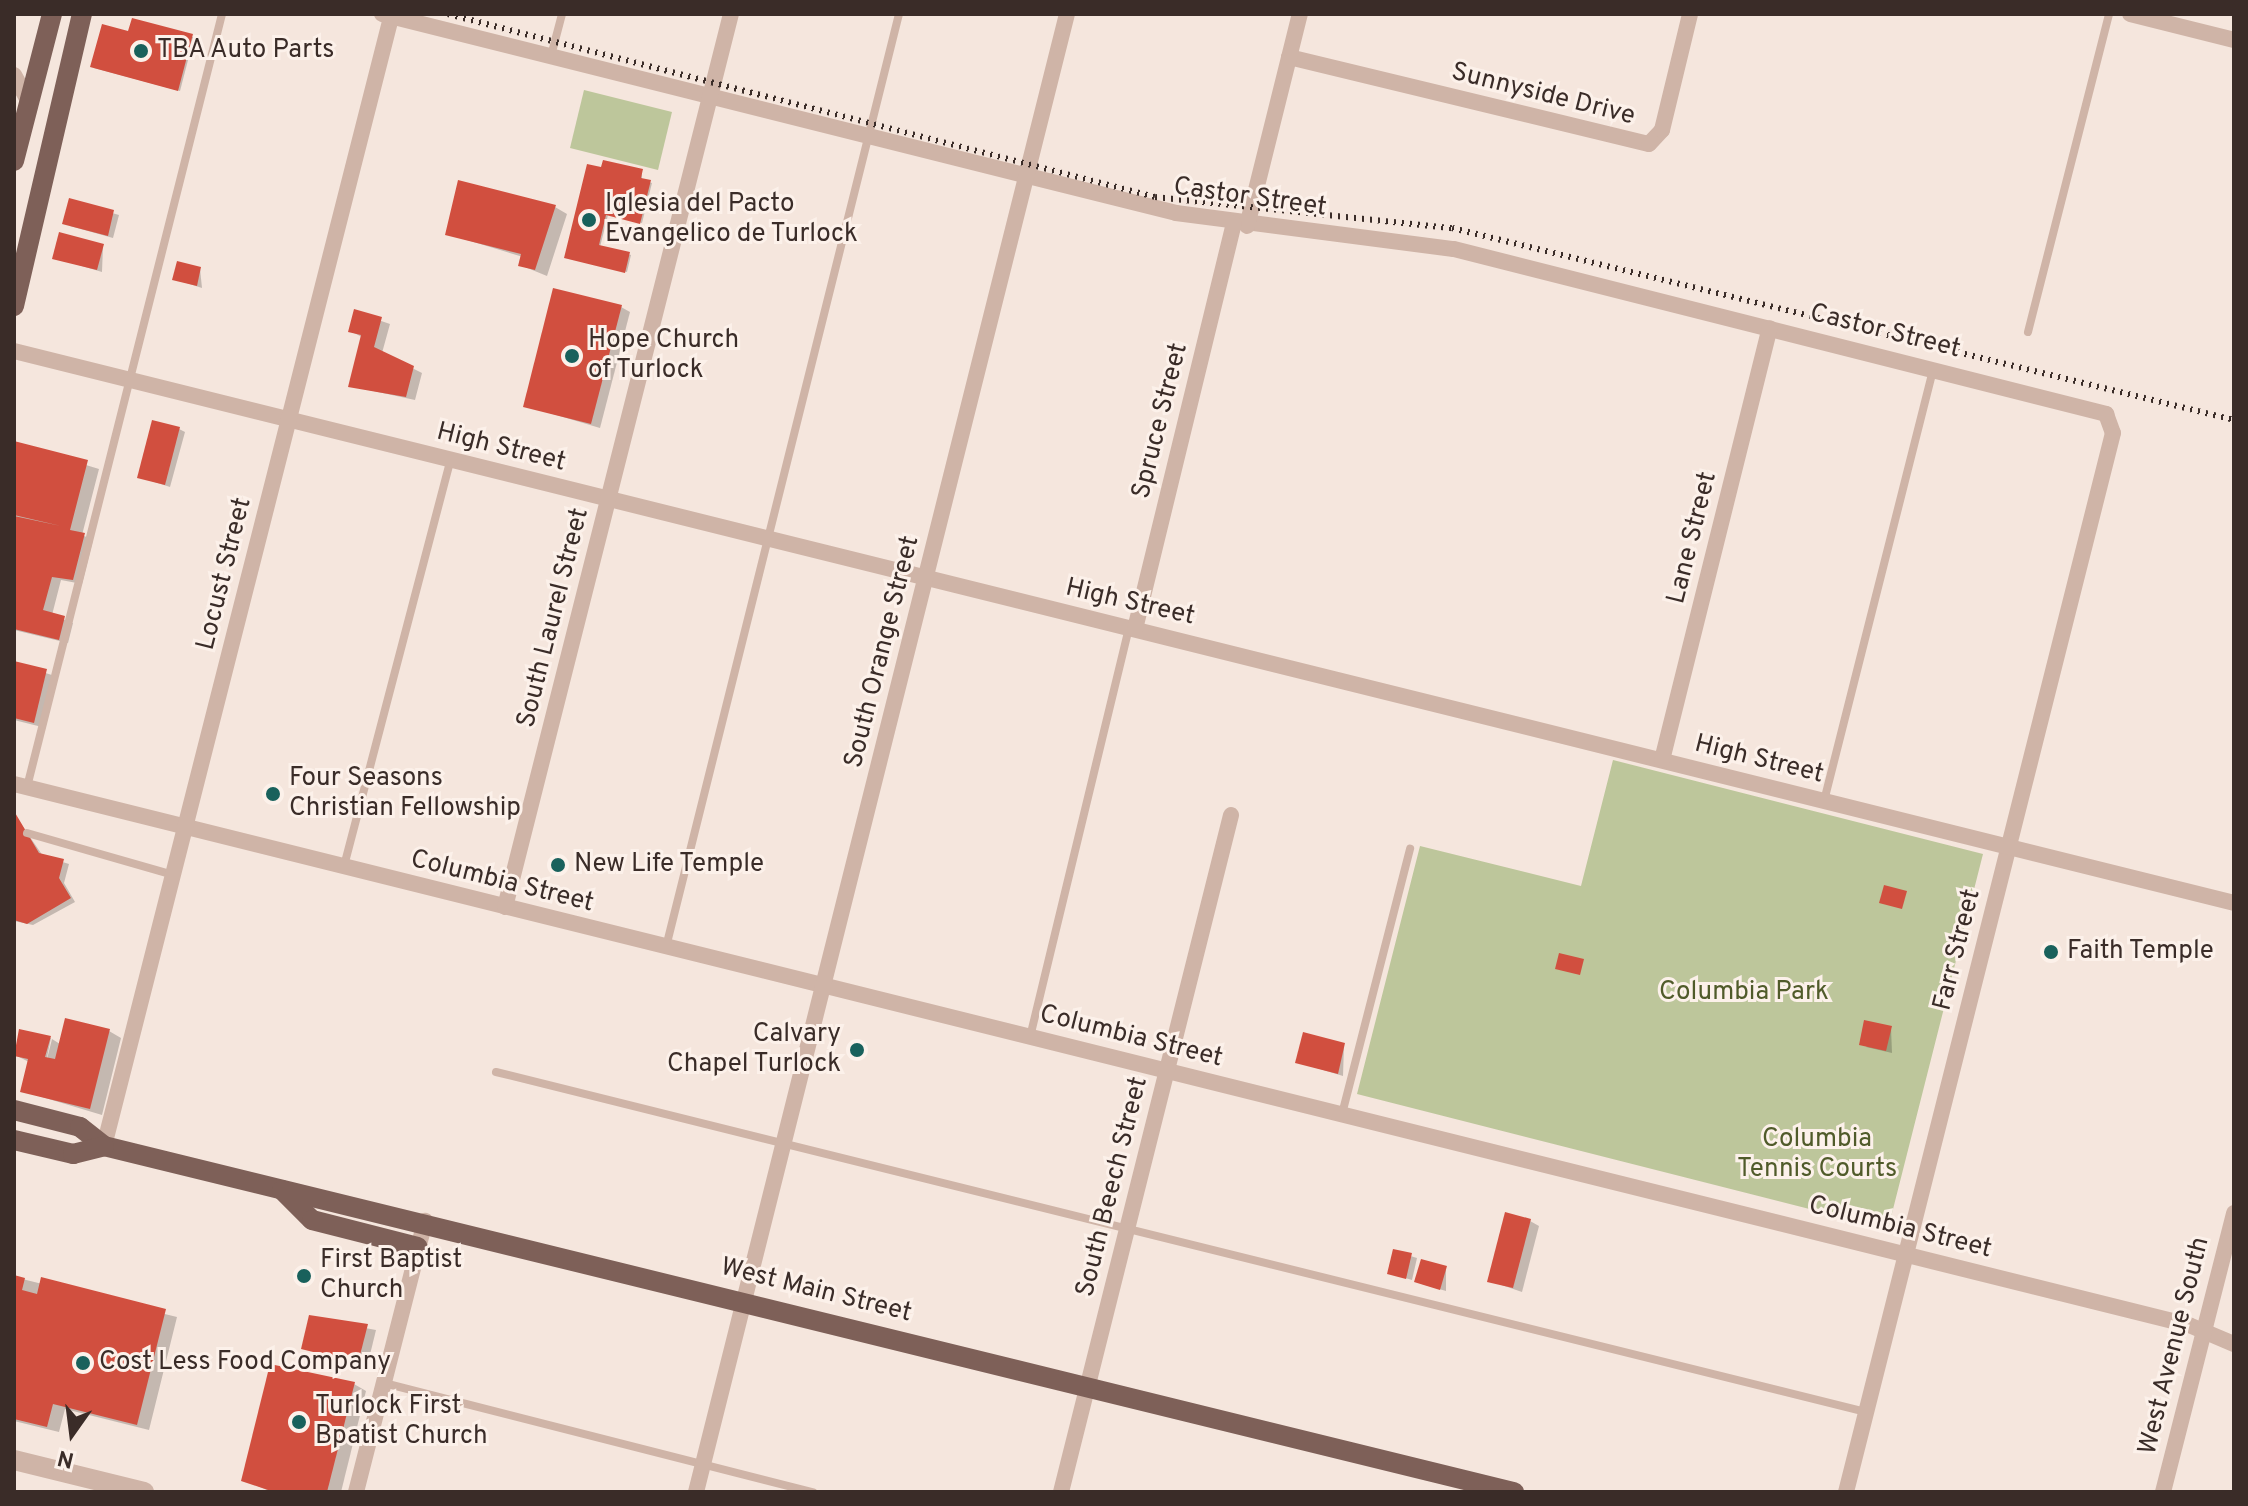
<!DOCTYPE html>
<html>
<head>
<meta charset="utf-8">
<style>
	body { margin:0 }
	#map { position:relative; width:2248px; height:1506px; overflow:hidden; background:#f5e6dd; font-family:Overpass,sans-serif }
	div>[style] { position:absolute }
	.green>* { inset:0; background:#bdc69b }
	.shadow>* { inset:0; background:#0003 }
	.building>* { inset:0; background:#d14f3f }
	.service>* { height:8px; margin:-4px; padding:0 4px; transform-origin:4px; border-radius:4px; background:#cfb4a7 }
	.minor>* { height:16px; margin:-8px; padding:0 8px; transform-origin:8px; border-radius:8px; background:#cfb4a7 }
	.tertiary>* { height:20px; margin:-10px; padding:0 10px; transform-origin:10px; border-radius:10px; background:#cfb4a7 }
	.primary>* { height:20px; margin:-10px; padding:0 10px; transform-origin:10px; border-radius:10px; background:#7e6058 }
	.rail>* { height:6px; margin-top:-3px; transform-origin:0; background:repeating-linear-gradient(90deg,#3a2c28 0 2px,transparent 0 8px) }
	.dots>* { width:22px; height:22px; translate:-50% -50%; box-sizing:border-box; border:4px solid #fcf1ea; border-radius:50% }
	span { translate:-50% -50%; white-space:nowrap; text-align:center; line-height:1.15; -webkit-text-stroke:6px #fcf1ea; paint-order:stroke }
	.poi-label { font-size:26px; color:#3a2c28 }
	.left { translate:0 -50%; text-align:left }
	.right { translate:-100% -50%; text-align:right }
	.street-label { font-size:26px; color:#3a2c28 }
	.park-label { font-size:26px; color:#505b2a }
	.frame { position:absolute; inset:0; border:16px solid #3a2c28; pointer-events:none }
	.north { position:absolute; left:32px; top:1394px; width:80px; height:80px; -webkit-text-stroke:6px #fcf1ea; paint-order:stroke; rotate:194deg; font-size:22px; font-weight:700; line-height:32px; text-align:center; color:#3a2c28 }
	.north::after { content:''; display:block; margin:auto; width:28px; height:36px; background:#3a2c28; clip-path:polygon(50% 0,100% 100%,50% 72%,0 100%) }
</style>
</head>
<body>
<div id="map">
	<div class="green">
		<div style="clip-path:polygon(584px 90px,672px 112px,658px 170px,570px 148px)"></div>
		<div style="clip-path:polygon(1613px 760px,1983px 854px,1888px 1229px,1357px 1094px,1420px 846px,1581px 886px)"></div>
	</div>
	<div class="shadow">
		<div style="clip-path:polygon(130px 33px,194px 37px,180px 91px,94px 68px)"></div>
		<div style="clip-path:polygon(603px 170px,642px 171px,642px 180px,652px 183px,642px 223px,608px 215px,600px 247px,631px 255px,627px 272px,568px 258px)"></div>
		<div style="clip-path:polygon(71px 201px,119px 215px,113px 238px,70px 226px)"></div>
		<div style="clip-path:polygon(555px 207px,567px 214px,547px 276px,520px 265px,523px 257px,447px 234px)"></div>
		<div style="clip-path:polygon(103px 246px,102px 272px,55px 258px)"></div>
		<div style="clip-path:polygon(200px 269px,202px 288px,174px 279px)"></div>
		<div style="clip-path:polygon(621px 307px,630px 312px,600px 428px,526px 406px)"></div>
		<div style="clip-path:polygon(355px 312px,390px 324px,382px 353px,422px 373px,415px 400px,350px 386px,362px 337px,350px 331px)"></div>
		<div style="clip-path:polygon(179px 429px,185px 432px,170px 487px,139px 477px)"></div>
		<div style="clip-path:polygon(14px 443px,99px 469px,82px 535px,93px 540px,82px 584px,61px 580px,52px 615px,73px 623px,68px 643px,14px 630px)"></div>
		<div style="clip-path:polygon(14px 663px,55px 676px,42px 727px,14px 720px)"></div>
		<div style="clip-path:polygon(14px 814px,43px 856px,69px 864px,64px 883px,75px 902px,33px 925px,14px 921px)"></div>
		<div style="clip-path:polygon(1891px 1028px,1892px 1053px,1866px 1047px)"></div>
		<div style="clip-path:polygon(21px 1031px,51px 1038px,45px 1067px,52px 1039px,60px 1044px,109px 1031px,121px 1038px,102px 1115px,22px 1091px,29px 1062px,15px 1055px)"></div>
		<div style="clip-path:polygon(1344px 1045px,1343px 1076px,1297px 1062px)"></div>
		<div style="clip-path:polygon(1530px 1221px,1539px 1226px,1522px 1292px,1490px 1281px)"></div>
		<div style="clip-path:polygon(1394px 1251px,1417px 1258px,1412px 1280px,1389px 1273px)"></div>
		<div style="clip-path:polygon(1446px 1268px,1446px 1291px,1422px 1284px)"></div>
		<div style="clip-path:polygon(14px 1277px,177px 1317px,149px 1430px,65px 1409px,59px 1432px,14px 1421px)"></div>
		<div style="clip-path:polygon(311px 1318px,376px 1330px,367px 1367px,303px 1348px)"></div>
		<div style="clip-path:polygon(354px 1384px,366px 1391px,341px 1492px,272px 1492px,243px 1480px)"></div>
	</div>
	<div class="building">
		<div style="clip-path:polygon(132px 18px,193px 34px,178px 91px,90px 67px,102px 24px,128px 31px)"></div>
		<div style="clip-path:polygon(603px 160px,643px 169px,641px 178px,651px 180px,640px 224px,606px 215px,599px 245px,630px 252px,625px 273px,564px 258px,587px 164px,601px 167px)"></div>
		<div style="clip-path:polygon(458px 180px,556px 205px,535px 270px,518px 266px,521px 254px,445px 235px)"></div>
		<div style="clip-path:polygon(69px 198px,114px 210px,108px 236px,62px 224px)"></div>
		<div style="clip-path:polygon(59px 232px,104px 244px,97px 270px,52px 259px)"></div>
		<div style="clip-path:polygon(177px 261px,201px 267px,197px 286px,172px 280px)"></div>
		<div style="clip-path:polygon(553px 288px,622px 305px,591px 424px,523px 407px)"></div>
		<div style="clip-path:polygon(354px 309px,382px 317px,374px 347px,414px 366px,406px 397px,348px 387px,361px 335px,348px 332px)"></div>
		<div style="clip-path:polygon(152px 420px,180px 427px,165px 485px,137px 478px)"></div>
		<div style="clip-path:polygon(14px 441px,88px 460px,70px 530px,85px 533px,73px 580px,52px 577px,43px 610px,65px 616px,59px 640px,14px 629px,14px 516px,61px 526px,14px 515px)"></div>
		<div style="clip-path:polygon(14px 661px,47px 669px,34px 723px,14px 718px)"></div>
		<div style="clip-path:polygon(14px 811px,39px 853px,64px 859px,59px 878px,71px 898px,27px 924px,14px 920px)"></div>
		<div style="clip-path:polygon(1884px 885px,1907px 891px,1902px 909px,1879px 903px)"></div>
		<div style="clip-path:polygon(1559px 953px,1584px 959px,1580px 975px,1555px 969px)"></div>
		<div style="clip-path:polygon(65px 1018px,110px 1029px,90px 1109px,20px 1092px,28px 1059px,14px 1056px,19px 1029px,51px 1036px,45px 1057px,55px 1059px)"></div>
		<div style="clip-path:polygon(1864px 1020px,1892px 1026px,1886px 1051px,1859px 1045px)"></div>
		<div style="clip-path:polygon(1303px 1032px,1345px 1043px,1338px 1074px,1295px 1063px)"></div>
		<div style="clip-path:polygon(1505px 1212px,1531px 1219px,1513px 1288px,1487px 1282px)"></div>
		<div style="clip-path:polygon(1393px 1249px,1412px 1253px,1406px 1279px,1387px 1274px)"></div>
		<div style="clip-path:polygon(1421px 1259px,1447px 1266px,1440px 1290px,1414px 1282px)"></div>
		<div style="clip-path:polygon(14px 1275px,25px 1278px,22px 1290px,37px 1294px,41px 1277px,166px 1309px,137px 1425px,53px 1404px,47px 1427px,14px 1419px)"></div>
		<div style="clip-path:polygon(309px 1315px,368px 1324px,358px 1363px,301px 1349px)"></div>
		<div style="clip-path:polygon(270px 1364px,355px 1382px,327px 1492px,274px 1492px,241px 1481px)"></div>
	</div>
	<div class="service">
		<div style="left:551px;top:56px;width:43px;rotate:-75.3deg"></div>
		<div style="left:2028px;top:332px;width:328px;rotate:-75.7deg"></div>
		<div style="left:27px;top:787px;width:797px;rotate:-75.84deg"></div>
		<div style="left:1824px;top:801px;width:445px;rotate:-75.8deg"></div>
		<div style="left:27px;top:833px;width:152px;rotate:16deg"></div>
		<div style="left:344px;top:866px;width:419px;rotate:-75.3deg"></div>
		<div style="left:666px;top:947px;width:962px;rotate:-75.98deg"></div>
		<div style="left:1030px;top:1037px;width:422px;rotate:-76.4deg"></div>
		<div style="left:496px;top:1072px;width:1412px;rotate:13.94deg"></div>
		<div style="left:1342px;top:1114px;width:274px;rotate:-75.6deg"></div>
		<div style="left:384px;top:1383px;width:443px;rotate:14.3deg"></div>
	</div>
	<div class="minor">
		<div style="left:382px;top:14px;width:819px;rotate:14.07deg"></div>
		<div style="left:1176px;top:213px;width:280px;rotate:7.4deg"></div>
		<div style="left:1454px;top:249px;width:673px;rotate:14.2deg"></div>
		<div style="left:2106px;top:414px;width:20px;rotate:70deg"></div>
		<div style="left:2113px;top:433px;width:1092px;rotate:104.15deg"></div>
		<div style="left:2130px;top:14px;width:107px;rotate:14deg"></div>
		<div style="left:1289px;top:57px;width:370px;rotate:13.6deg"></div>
		<div style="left:1649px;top:144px;width:19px;rotate:-47deg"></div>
		<div style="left:1662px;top:130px;width:119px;rotate:-76.4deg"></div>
		<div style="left:14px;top:75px;width:31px;rotate:61deg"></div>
		<div style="left:1247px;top:226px;width:219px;rotate:-76deg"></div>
		<div style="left:14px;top:351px;width:2288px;rotate:13.96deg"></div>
		<div style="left:1135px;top:629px;width:417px;rotate:-76.3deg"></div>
		<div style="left:1662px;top:760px;width:445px;rotate:-76deg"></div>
		<div style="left:14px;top:784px;width:2241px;rotate:13.97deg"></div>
		<div style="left:2189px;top:1325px;width:49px;rotate:22.9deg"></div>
		<div style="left:505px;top:907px;width:921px;rotate:-75.8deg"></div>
		<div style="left:104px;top:1146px;width:1168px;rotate:-75.73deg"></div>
		<div style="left:356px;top:1492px;width:280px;rotate:-75.7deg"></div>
		<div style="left:696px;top:1492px;width:1524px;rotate:-75.91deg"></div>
		<div style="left:1061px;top:1492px;width:698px;rotate:-75.9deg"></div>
		<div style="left:2163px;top:1492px;width:288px;rotate:-75.7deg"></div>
	</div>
	<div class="tertiary">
		<div style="left:14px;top:1460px;width:134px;rotate:13.8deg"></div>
	</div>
	<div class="primary">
		<div style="left:14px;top:161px;width:152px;rotate:-75.5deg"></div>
		<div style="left:14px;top:306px;width:300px;rotate:-76.9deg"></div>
		<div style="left:14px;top:1110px;width:68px;rotate:14.4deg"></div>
		<div style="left:80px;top:1127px;width:31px;rotate:38deg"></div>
		<div style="left:104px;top:1146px;width:1452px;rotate:13.79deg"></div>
		<div style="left:14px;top:1140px;width:61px;rotate:13.3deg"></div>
		<div style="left:73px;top:1154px;width:32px;rotate:-14deg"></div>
		<div style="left:282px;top:1190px;width:42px;rotate:45deg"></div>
		<div style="left:312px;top:1220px;width:109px;rotate:14.3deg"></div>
	</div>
	<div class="rail">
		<div style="left:448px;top:14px;width:730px;rotate:14.51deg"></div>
		<div style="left:1155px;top:197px;width:299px;rotate:6deg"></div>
		<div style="left:1452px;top:228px;width:805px;rotate:13.79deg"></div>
	</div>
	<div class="dots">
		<div style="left:141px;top:51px;background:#19615c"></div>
		<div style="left:589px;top:220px;background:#19615c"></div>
		<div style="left:572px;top:356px;background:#19615c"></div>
		<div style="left:273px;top:794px;background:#19615c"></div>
		<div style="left:558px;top:865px;background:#19615c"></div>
		<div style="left:2051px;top:952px;background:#19615c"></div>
		<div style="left:857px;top:1050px;background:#19615c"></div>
		<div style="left:304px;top:1276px;background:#19615c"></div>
		<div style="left:83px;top:1363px;background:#19615c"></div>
		<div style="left:299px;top:1422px;background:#19615c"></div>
	</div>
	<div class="poi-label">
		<span class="left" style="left:157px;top:51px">TBA Auto Parts</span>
		<span class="left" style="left:605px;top:220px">Iglesia del Pacto<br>Evangelico de Turlock</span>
		<span class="left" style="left:588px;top:356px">Hope Church<br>of Turlock</span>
		<span class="left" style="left:289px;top:794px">Four Seasons<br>Christian Fellowship</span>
		<span class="left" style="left:574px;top:865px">New Life Temple</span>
		<span class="left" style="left:2067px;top:952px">Faith Temple</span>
		<span class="right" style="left:841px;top:1050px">Calvary<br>Chapel Turlock</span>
		<span class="left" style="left:320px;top:1276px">First Baptist<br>Church</span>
		<span class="left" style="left:99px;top:1363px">Cost Less Food Company</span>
		<span class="left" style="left:315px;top:1422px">Turlock First<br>Bpatist Church</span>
	</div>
	<div class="street-label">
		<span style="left:1543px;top:95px;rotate:14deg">Sunnyside Drive</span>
		<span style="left:1250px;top:198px;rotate:8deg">Castor Street</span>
		<span style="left:1885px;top:332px;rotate:14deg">Castor Street</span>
		<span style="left:1161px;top:421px;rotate:-76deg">Spruce Street</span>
		<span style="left:501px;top:448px;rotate:14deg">High Street</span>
		<span style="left:1693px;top:538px;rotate:-76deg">Lane Street</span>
		<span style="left:225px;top:574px;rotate:-76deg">Locust Street</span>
		<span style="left:1130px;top:603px;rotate:13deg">High Street</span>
		<span style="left:554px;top:618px;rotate:-76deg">South Laurel Street</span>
		<span style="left:883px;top:652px;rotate:-76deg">South Orange Street</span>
		<span style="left:1759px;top:760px;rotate:14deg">High Street</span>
		<span style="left:502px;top:882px;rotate:14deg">Columbia Street</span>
		<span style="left:1958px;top:950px;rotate:-76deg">Farr Street</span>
		<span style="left:1131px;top:1037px;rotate:14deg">Columbia Street</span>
		<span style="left:1113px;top:1187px;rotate:-76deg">South Beech Street</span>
		<span style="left:1900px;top:1228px;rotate:14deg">Columbia Street</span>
		<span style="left:816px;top:1291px;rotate:14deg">West Main Street</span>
		<span style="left:2175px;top:1346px;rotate:-76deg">West Avenue South</span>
	</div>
	<div class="park-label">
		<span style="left:1744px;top:993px">Columbia Park</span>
		<span style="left:1817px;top:1155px">Columbia<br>Tennis Courts</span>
	</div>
	<div class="frame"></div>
	<div class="north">N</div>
</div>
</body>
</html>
